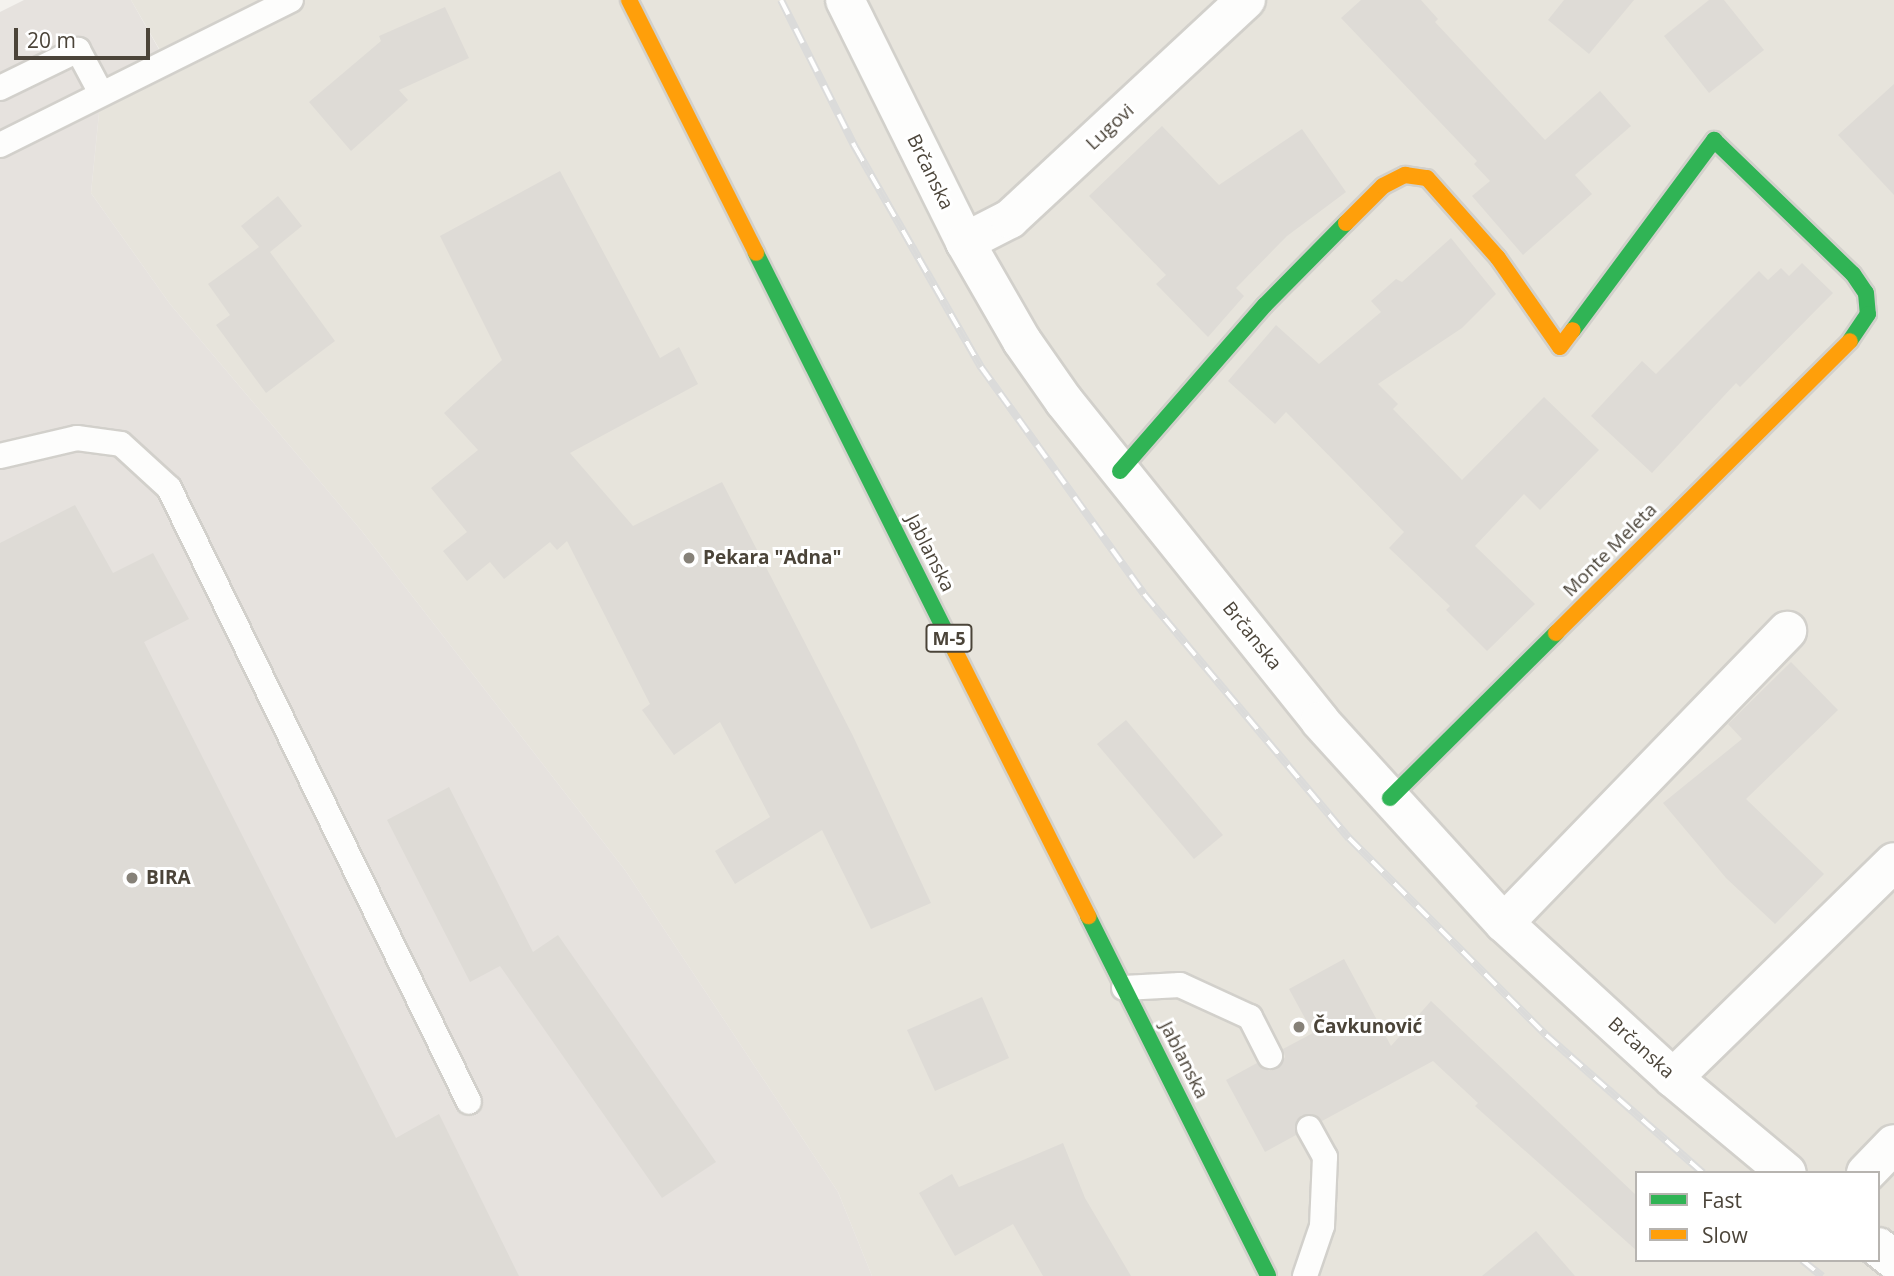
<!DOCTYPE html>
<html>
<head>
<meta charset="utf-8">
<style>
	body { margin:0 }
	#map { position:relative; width:1894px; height:1276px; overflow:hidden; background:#f4f2ee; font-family:"Open Sans",sans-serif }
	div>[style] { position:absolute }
	.residential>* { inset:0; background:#e7e4dc }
	.industrial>* { inset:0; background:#e6e2de }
	.building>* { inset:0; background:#dedbd6 }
	.roads { filter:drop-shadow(2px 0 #d2d0cb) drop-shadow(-2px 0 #d2d0cb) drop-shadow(0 2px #d2d0cb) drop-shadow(0 -2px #d2d0cb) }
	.lane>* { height:24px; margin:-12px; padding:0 12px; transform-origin:12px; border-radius:12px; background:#fdfdfc }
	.street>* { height:38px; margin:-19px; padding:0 19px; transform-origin:19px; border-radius:19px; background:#fdfdfc }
	.fast>* { height:16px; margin:-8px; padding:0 8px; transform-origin:8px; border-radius:8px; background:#30b455 }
	.slow>* { height:16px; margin:-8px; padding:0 8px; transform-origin:8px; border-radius:8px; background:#ff9f0a }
	.rail>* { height:8px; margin-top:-4px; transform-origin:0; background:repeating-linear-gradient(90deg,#fff 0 16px,#dbdbda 0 32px); box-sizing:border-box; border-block:2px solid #dbdbda }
	.dots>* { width:19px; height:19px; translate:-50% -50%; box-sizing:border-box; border:4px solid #fff; border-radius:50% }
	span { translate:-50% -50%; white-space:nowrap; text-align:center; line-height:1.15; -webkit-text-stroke:6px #fff; paint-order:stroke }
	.shield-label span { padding:2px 5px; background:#fff; border:2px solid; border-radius:5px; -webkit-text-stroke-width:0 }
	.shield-label { font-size:18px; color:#4b4439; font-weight:700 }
	.street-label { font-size:19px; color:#4b4439 }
	.poi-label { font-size:19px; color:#4b4439; font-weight:700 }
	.left { translate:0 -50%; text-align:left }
	.legend { position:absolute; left:1635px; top:1171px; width:245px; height:91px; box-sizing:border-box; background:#fff; border:2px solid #b7b4b0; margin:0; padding:9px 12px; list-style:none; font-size:21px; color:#4b4439 }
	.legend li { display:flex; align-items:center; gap:14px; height:35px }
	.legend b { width:35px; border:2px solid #b7b4b0 }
	.scale { position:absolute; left:14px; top:28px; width:136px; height:32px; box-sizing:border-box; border:4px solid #4b4439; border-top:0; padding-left:9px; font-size:21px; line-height:24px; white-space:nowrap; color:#4b4439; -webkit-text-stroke:5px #fff; paint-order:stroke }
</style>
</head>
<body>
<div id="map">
	<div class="residential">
		<div style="clip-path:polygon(evenodd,131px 0,1894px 0,1894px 1276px,872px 1276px,838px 1192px,625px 870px,361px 530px,170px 304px,91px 193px,101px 93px,165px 59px,131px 0,1637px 1173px,1878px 1173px,1878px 1260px,1637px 1260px,1637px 1173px)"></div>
	</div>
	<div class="industrial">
		<div style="clip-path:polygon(24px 0,131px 0,165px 60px,101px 93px,91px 193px,170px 304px,361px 530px,625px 870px,838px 1192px,872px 1276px,0 1276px,0 12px)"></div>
	</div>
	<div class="building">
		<div style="clip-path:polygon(1361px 0,1421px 0,1438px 19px,1435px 22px,1545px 140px,1600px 91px,1631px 126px,1575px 175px,1592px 194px,1523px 255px,1472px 196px,1490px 181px,1474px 164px,1477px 161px,1341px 18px)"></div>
		<div style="clip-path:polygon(1564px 0,1634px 0,1589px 54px,1548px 20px)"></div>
		<div style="clip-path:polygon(1709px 0,1724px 0,1764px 50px,1709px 93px,1664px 36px)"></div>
		<div style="clip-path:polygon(445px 7px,469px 58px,399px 90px,408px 100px,351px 151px,309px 102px,381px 41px,379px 36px)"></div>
		<div style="clip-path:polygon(1894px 84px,1894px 195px,1838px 135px)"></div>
		<div style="clip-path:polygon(1162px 126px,1219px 185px,1302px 129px,1346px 192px,1287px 236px,1236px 288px,1244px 296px,1208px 337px,1156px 284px,1166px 275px,1089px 196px)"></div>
		<div style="clip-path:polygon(560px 171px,660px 358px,679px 347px,698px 384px,570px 453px,633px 526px,722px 482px,853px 736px,931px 903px,871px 929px,822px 830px,735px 884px,715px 851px,770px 817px,720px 722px,674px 755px,642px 710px,650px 704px,567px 541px,557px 550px,550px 542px,504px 579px,490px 562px,467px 581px,443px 551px,467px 532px,431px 488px,478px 450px,444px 413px,502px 360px,440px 236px)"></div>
		<div style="clip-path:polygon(278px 196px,302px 226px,270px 252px,335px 341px,266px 393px,216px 325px,230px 315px,208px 284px,259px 247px,241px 226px)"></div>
		<div style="clip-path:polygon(1451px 238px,1496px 294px,1462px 328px,1378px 384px,1398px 404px,1393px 409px,1462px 480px,1544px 397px,1599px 450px,1540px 510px,1524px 494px,1475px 546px,1535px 604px,1487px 651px,1446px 610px,1450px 606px,1389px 548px,1404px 532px,1286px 412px,1275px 424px,1228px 381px,1276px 325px,1319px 364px,1381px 312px,1371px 301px,1396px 279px,1402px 282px)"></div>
		<div style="clip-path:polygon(1802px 263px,1833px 293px,1740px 387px,1736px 383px,1652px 473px,1591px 416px,1642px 361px,1656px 374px,1759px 271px,1768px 280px,1781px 268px,1789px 276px)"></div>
		<div style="clip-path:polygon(75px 505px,113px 573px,153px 553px,189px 619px,144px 642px,396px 1138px,439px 1114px,519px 1276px,0 1276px,0 543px)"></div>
		<div style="clip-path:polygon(1791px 662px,1838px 710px,1746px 799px,1824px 874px,1775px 924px,1726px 878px,1663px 803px,1742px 739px,1728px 724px)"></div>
		<div style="clip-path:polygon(1126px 720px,1223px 835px,1194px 859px,1097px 744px)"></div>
		<div style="clip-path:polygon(449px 787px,533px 952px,558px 935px,716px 1162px,662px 1198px,500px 966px,470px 982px,387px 820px)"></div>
		<div style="clip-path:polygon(1344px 959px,1391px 1046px,1431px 1001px,1637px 1196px,1637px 1251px,1475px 1106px,1478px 1103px,1433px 1061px,1322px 1121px,1316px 1115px,1302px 1115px,1296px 1121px,1296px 1135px,1265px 1152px,1226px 1080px,1257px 1063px,1269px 1071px,1277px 1069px,1285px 1057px,1283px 1049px,1313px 1033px,1289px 989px)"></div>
		<div style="clip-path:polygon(982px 997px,1009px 1058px,935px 1091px,907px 1030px)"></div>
		<div style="clip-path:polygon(1063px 1143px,1085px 1198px,1131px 1276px,1043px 1276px,1013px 1224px,955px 1256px,919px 1193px,952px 1174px,959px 1187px)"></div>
		<div style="clip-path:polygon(1536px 1231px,1575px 1276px,1482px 1276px)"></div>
	</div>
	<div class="roads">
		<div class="lane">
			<div style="left:0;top:88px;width:87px;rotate:-26deg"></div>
			<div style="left:78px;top:50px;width:49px;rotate:61.9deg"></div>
			<div style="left:0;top:145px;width:325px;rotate:-26.5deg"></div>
			<div style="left:0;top:456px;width:79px;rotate:-13.2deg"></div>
			<div style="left:77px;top:438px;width:44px;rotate:7.8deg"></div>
			<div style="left:121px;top:444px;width:65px;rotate:42.5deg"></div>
			<div style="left:169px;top:488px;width:683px;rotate:63.96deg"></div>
			<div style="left:1124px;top:988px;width:56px;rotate:-3.1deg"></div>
			<div style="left:1180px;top:985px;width:77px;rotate:24.6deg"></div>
			<div style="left:1250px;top:1017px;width:44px;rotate:62.9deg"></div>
			<div style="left:1305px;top:1276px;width:53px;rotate:-71.2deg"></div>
			<div style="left:1322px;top:1226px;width:69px;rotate:-87.5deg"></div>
			<div style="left:1325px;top:1157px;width:33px;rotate:-119deg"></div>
		</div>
		<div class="street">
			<div style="left:845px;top:0;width:270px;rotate:63.6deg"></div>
			<div style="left:965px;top:242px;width:114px;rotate:60.1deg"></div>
			<div style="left:1022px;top:341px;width:73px;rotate:55deg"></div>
			<div style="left:1064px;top:401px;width:410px;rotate:51.3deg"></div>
			<div style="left:1320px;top:721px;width:273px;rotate:47.7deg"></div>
			<div style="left:1504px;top:923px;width:229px;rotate:42.5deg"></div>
			<div style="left:1673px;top:1078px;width:148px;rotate:39.8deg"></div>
			<div style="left:965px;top:242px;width:51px;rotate:-27.1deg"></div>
			<div style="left:1010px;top:219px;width:322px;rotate:-42.9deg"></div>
			<div style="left:1504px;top:923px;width:407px;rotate:-45.9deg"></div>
			<div style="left:1673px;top:1078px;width:309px;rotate:-44.3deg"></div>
			<div style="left:1866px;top:1173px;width:40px;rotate:-46deg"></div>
			<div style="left:1878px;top:1247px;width:21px;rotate:39deg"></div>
		</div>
		<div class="fast">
			<div style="left:756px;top:253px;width:445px;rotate:63.4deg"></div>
			<div style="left:1573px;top:330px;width:237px;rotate:-53.4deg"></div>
			<div style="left:1714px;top:140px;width:193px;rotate:44deg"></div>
			<div style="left:1853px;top:274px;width:23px;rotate:56deg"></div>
			<div style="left:1866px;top:293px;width:21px;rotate:85deg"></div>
			<div style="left:1868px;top:314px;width:32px;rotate:124deg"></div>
			<div style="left:1120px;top:471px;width:220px;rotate:-48.9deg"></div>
			<div style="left:1265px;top:305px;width:115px;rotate:-45.4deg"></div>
			<div style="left:1390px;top:798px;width:234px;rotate:-44.8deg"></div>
			<div style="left:1088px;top:916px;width:402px;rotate:63.4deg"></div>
		</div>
		<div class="slow">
			<div style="left:629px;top:0;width:283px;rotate:63.3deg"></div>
			<div style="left:1346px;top:223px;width:52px;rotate:-45deg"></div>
			<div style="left:1383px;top:186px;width:25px;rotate:-27deg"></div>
			<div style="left:1405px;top:175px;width:22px;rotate:8deg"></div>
			<div style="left:1427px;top:178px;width:107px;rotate:48.4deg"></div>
			<div style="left:1498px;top:258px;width:108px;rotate:55.1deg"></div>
			<div style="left:1560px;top:347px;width:21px;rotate:-53deg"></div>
			<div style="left:1556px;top:633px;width:414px;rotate:-44.8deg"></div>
			<div style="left:955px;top:651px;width:297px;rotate:63.3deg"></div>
		</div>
	</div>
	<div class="rail">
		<div style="left:781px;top:0;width:165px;rotate:63.3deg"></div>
		<div style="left:855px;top:147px;width:254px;rotate:60.2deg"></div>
		<div style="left:981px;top:367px;width:279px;rotate:54.3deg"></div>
		<div style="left:1144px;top:594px;width:319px;rotate:50deg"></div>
		<div style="left:1349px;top:838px;width:279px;rotate:45deg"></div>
		<div style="left:1546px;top:1035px;width:209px;rotate:41.3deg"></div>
		<div style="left:1802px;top:1260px;width:26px;rotate:39deg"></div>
	</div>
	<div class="dots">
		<div style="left:689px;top:558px;background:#868178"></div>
		<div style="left:132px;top:878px;background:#868178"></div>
		<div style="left:1299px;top:1027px;background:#868178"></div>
	</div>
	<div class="shield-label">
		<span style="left:949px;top:638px">M-5</span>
	</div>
	<div class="street-label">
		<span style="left:1110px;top:127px;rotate:-43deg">Lugovi</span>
		<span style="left:930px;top:172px;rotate:64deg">Brčanska</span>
		<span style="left:1610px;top:550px;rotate:-45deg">Monte Meleta</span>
		<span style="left:930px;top:553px;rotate:63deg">Jablanska</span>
		<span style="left:1252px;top:636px;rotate:51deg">Brčanska</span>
		<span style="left:1641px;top:1048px;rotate:42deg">Brčanska</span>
		<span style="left:1184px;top:1060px;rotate:63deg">Jablanska</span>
	</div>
	<div class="poi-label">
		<span class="left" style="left:703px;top:558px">Pekara "Adna"</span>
		<span class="left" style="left:146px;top:878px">BIRA</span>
		<span class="left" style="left:1313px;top:1027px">Čavkunović</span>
	</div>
	<ul class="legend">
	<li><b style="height:9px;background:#30b455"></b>Fast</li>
	<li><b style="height:9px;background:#ff9f0a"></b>Slow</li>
	</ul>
	<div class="scale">20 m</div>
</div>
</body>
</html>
